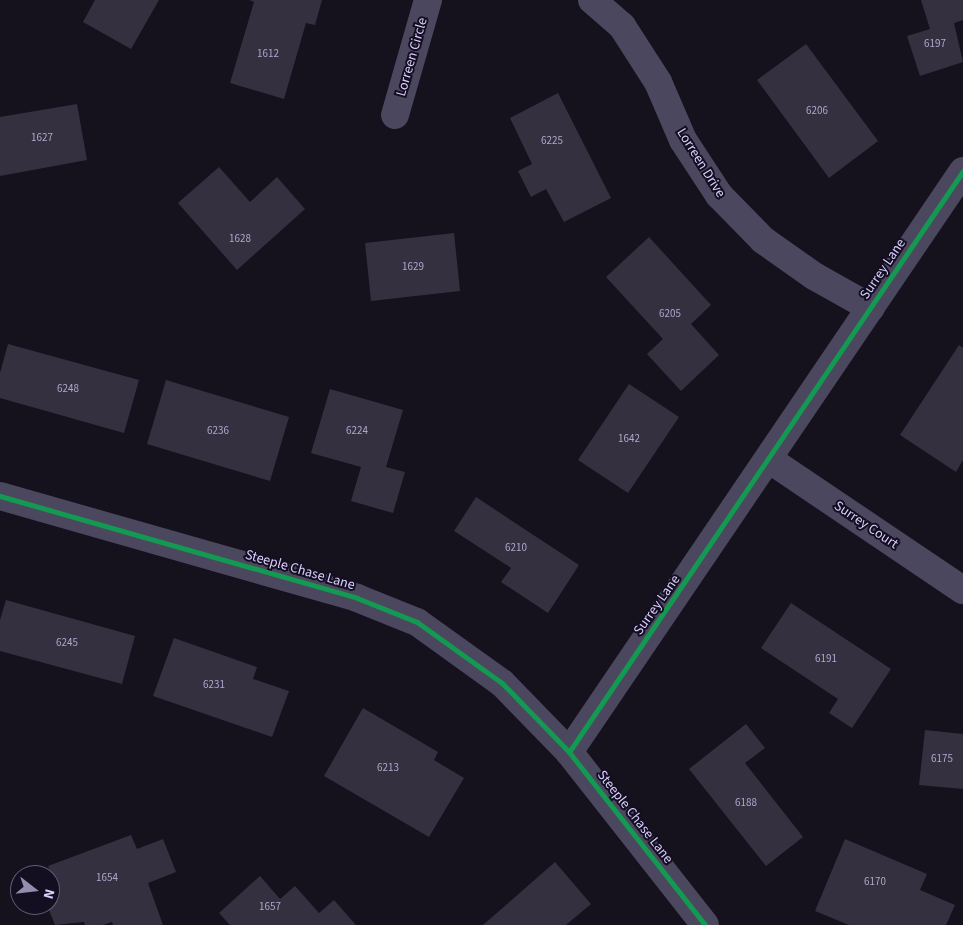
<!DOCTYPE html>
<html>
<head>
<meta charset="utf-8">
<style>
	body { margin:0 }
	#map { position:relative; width:963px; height:925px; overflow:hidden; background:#15121d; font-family:"Source Sans 3",sans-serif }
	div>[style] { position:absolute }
	.building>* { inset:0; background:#34303f }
	.minor>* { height:28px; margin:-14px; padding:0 14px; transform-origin:14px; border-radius:14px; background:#4b475e }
	.cycleway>* { height:5px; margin:-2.5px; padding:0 2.5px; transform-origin:2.5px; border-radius:2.5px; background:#139951 }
	span { translate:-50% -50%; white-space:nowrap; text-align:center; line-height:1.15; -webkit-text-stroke:4px #140e21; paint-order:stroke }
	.number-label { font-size:11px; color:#b0a7ce }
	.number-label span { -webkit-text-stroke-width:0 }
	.street-label { font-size:14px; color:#dacffe }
	.north { position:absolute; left:10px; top:865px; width:50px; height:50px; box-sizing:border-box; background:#140e21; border:1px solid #635b79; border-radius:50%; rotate:106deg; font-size:14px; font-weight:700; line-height:20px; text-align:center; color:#dacffe }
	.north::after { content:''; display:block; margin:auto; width:18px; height:22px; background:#958daf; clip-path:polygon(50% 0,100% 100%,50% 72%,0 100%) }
</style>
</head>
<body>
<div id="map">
	<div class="building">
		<div style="clip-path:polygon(95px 0,159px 0,131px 49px,83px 22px)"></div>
		<div style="clip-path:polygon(249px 0,322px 0,315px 25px,306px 23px,284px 99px,230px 83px,254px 2px)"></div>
		<div style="clip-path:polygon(921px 0,963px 0,963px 20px,954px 23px,963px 62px,920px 76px,907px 36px,930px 29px)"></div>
		<div style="clip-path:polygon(806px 44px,878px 141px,829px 178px,757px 80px)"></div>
		<div style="clip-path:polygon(558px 93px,611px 198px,564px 222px,546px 189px,531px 197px,518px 171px,532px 164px,510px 118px)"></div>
		<div style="clip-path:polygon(77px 104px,87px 160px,0 176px,0 117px)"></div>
		<div style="clip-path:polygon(219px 167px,250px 202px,277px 177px,305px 209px,237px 270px,178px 203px)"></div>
		<div style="clip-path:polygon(454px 233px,460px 291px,371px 301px,365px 243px)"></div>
		<div style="clip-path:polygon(649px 237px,711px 305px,691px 324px,719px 355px,681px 391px,647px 354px,663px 339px,606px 277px)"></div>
		<div style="clip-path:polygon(8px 344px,139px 380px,124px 433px,0 398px,0 373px)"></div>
		<div style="clip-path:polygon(959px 345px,963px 348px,963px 460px,956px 472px,900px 435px)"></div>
		<div style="clip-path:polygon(166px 380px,289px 417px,270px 481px,147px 444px)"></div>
		<div style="clip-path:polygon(629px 384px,679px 417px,628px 493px,578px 460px)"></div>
		<div style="clip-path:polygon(330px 389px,403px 410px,386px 467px,405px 472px,393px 513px,351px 501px,361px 467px,311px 453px)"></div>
		<div style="clip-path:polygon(476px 497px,579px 565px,548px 613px,501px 582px,511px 568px,454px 531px)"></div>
		<div style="clip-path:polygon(6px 600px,135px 636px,122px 684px,0 651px,0 620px)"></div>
		<div style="clip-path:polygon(791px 603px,891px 669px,852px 728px,829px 713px,838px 699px,761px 648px)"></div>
		<div style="clip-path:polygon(174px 638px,257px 667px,253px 679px,289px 691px,272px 737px,153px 696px)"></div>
		<div style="clip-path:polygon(363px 708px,438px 752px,434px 760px,464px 778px,429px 837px,324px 776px)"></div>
		<div style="clip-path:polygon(746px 724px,765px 748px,745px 763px,803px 837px,766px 866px,689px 769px)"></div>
		<div style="clip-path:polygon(925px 730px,963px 734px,963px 789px,919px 785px)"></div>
		<div style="clip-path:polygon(131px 835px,137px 849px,163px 839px,176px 872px,148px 883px,163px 925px,113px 925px,112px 922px,103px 925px,85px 925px,84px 922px,55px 925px,47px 905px,50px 905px,50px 889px,56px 887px,48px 866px)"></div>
		<div style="clip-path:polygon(845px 839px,927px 874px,920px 890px,955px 905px,946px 925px,849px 925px,815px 911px)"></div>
		<div style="clip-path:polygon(555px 862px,591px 904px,566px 925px,483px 925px)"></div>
		<div style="clip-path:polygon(260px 876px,280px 899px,295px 886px,319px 913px,334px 900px,356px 925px,230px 925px,219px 913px)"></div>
	</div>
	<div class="minor">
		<div style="left:592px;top:0;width:40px;rotate:41deg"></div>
		<div style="left:622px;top:26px;width:67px;rotate:57.3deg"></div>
		<div style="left:658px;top:82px;width:63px;rotate:66.7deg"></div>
		<div style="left:683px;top:140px;width:66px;rotate:56.8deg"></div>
		<div style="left:719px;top:195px;width:63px;rotate:45.6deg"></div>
		<div style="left:763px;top:240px;width:62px;rotate:35.2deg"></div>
		<div style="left:814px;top:276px;width:65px;rotate:29.3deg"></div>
		<div style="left:395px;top:115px;width:120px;rotate:-74deg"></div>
		<div style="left:770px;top:460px;width:233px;rotate:34deg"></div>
		<div style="left:0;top:496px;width:371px;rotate:15.9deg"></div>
		<div style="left:357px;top:598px;width:65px;rotate:21.8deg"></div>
		<div style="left:417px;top:622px;width:105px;rotate:35.7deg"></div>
		<div style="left:502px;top:683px;width:96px;rotate:45.8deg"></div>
		<div style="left:569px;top:752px;width:220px;rotate:51.8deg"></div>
		<div style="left:569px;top:752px;width:702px;rotate:-55.86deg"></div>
	</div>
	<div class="cycleway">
		<div style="left:0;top:496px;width:371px;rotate:15.9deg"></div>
		<div style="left:357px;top:598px;width:65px;rotate:21.8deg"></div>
		<div style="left:417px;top:622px;width:105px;rotate:35.7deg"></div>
		<div style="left:502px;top:683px;width:96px;rotate:45.8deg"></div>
		<div style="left:569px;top:752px;width:220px;rotate:51.8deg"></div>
		<div style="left:569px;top:752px;width:702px;rotate:-55.86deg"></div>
	</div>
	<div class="number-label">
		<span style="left:935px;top:44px">6197</span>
		<span style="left:268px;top:54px">1612</span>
		<span style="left:817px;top:111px">6206</span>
		<span style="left:42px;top:138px">1627</span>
		<span style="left:552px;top:141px">6225</span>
		<span style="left:240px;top:239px">1628</span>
		<span style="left:413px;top:267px">1629</span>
		<span style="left:670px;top:314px">6205</span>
		<span style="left:68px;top:389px">6248</span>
		<span style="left:218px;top:431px">6236</span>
		<span style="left:357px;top:431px">6224</span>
		<span style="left:629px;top:439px">1642</span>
		<span style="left:516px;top:548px">6210</span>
		<span style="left:67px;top:643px">6245</span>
		<span style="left:826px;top:659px">6191</span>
		<span style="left:214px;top:685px">6231</span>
		<span style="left:942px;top:759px">6175</span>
		<span style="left:388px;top:768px">6213</span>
		<span style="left:746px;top:803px">6188</span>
		<span style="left:107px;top:878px">1654</span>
		<span style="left:875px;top:882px">6170</span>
		<span style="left:270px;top:907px">1657</span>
	</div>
	<div class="street-label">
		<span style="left:412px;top:57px;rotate:-74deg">Lorreen Circle</span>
		<span style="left:701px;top:163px;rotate:58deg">Lorreen Drive</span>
		<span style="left:883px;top:269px;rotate:-56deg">Surrey Lane</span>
		<span style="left:866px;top:525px;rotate:34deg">Surrey Court</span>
		<span style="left:300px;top:570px;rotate:16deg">Steeple Chase Lane</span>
		<span style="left:657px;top:605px;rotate:-55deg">Surrey Lane</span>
		<span style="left:635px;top:817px;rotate:52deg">Steeple Chase Lane</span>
	</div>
	<div class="north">N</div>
</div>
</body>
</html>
